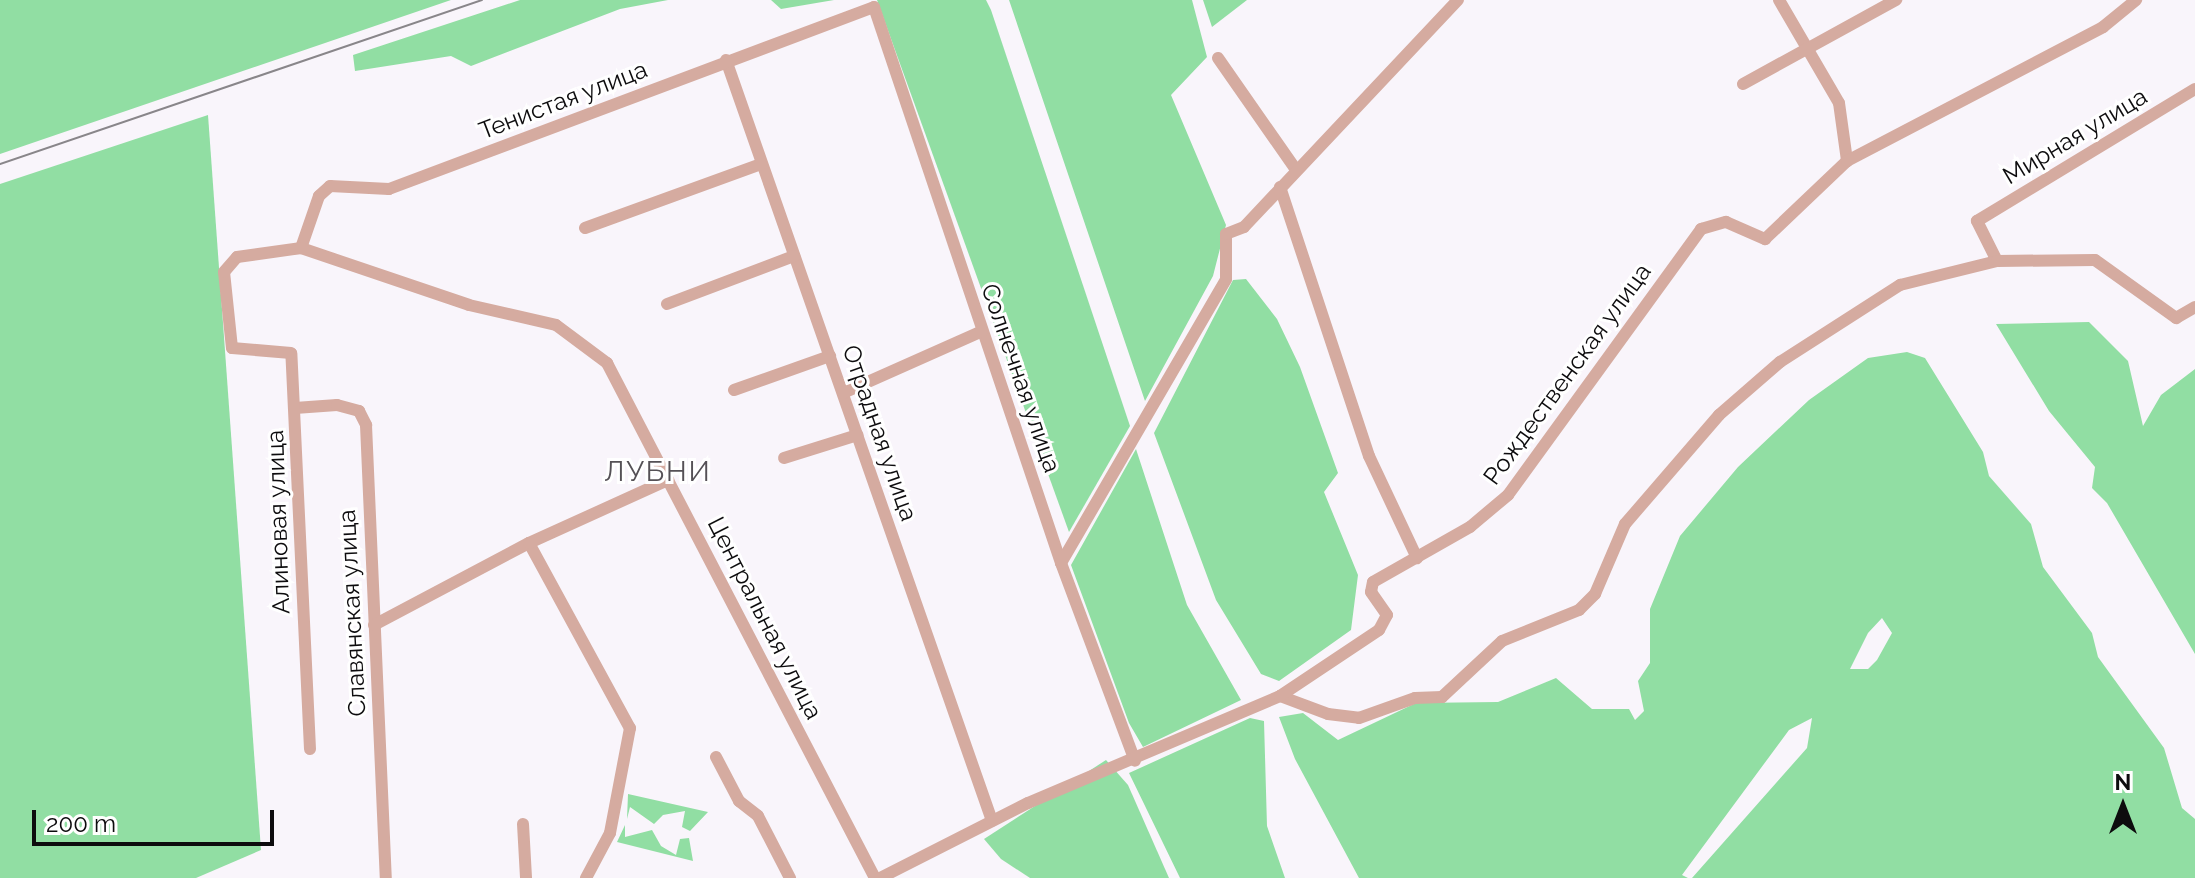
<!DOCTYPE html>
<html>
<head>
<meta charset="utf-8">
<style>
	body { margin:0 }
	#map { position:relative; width:2195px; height:878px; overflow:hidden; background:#f9f5fb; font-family:Raleway,sans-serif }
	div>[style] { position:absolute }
	.green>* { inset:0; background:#91dea3 }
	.minor>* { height:12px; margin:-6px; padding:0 6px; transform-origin:6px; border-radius:6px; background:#d5aba0 }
	.rail>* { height:2px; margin:-1px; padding:0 1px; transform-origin:1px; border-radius:1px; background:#89868a }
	span { translate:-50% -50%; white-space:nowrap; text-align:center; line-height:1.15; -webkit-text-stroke:6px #fff; paint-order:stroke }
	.street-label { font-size:24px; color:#0d0c0e }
	.quarter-label { font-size:28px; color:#555156; letter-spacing:2px }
	.north { position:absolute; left:2083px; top:766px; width:80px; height:80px; -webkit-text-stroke:6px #fff; paint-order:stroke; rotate:0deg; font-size:22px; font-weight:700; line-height:32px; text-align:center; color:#0d0c0e }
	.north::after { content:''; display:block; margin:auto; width:28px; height:36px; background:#0d0c0e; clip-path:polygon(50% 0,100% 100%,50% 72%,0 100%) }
	.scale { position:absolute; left:32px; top:810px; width:242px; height:36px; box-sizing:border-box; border:4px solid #0d0c0e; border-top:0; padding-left:10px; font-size:24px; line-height:28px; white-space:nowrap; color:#0d0c0e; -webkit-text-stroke:6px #fff; paint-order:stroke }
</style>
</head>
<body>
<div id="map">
	<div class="green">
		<div style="clip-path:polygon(0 0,451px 0,0 154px)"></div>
		<div style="clip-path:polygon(520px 0,668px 0,620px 9px,471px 66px,451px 56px,355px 71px,353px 55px)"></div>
		<div style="clip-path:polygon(771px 0,834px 0,781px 9px)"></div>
		<div style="clip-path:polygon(877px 0,986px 0,991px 10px,1130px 426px,1069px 532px)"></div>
		<div style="clip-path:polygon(1009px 0,1192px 0,1207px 57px,1171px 95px,1226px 225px,1213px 276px,1145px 401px)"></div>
		<div style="clip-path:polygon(1203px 0,1247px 0,1212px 27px)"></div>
		<div style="clip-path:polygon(208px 115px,261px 850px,196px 878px,0 878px,0 184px)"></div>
		<div style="clip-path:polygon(1246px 279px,1277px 319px,1300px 367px,1338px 473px,1324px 492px,1358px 575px,1351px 630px,1279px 681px,1261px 674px,1216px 600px,1154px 433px,1233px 280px)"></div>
		<div style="clip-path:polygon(2089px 322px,2128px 361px,2143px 426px,2161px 395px,2195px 369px,2195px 654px,2107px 503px,2092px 488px,2095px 467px,2049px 411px,1996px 324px)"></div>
		<div style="clip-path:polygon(evenodd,1907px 352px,1925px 358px,1983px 452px,1989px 476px,2031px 524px,2043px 567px,2092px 633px,2098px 657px,2164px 748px,2182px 808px,2195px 819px,2195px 878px,1692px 878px,1807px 748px,1812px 718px,1789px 730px,1682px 875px,1688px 878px,1359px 878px,1295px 759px,1279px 717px,1303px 713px,1338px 740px,1416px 703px,1498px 702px,1556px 678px,1592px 709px,1629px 709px,1635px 720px,1644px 711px,1638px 681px,1650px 663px,1650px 609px,1680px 536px,1738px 467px,1809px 400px,1868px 358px,1907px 352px,1882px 618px,1892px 633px,1877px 660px,1868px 669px,1850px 669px,1868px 633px,1882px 618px)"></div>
		<div style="clip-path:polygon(1136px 449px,1187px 605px,1241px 700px,1143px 747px,1129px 723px,1071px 565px)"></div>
		<div style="clip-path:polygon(1250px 718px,1264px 721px,1267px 826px,1285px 878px,1180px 878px,1129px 773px)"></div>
		<div style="clip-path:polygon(1106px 760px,1128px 785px,1169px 878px,1030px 878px,1001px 859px,984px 839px)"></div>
		<div style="clip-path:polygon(628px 794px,708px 812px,690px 831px,682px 827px,685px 811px,663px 815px,654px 824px,630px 807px,627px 819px)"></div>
		<div style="clip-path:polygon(625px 825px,625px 837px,652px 830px,661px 846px,676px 855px,680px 839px,689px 838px,693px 861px,617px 842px)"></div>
	</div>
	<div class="minor">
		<div style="left:1779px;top:0;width:119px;rotate:59.8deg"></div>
		<div style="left:1839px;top:103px;width:59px;rotate:82.1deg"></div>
		<div style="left:1218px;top:58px;width:136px;rotate:55.1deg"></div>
		<div style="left:726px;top:60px;width:806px;rotate:70.73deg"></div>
		<div style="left:1743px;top:84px;width:175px;rotate:-28.8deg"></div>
		<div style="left:1280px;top:187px;width:283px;rotate:71.7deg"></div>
		<div style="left:1369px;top:456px;width:113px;rotate:64.8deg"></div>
		<div style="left:585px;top:228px;width:187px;rotate:-20deg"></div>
		<div style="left:301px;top:248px;width:55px;rotate:-70.9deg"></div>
		<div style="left:319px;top:196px;width:15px;rotate:-42deg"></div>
		<div style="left:330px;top:186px;width:59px;rotate:2.9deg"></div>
		<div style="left:389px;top:189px;width:518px;rotate:-20.57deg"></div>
		<div style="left:874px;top:7px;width:587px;rotate:71.41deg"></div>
		<div style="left:1061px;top:563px;width:211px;rotate:69.5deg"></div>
		<div style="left:1997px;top:261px;width:45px;rotate:-116.6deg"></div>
		<div style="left:1977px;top:221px;width:255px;rotate:-31.2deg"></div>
		<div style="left:667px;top:304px;width:136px;rotate:-20.7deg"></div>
		<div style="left:734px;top:390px;width:102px;rotate:-19.5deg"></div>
		<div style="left:843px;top:393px;width:152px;rotate:-24deg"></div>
		<div style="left:295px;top:408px;width:42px;rotate:-4.1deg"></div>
		<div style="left:337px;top:405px;width:23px;rotate:15deg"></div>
		<div style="left:359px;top:411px;width:16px;rotate:63deg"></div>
		<div style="left:366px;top:425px;width:453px;rotate:87.5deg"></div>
		<div style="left:784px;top:458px;width:77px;rotate:-17.3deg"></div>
		<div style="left:529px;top:543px;width:211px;rotate:61.4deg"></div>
		<div style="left:630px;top:728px;width:107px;rotate:100.8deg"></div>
		<div style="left:610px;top:833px;width:51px;rotate:118.1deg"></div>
		<div style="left:1061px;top:563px;width:328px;rotate:-59.8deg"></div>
		<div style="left:1226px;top:279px;width:45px;rotate:-90deg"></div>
		<div style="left:1226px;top:234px;width:19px;rotate:-21deg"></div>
		<div style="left:1244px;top:227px;width:312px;rotate:-46.7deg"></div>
		<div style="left:374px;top:625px;width:175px;rotate:-27.9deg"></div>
		<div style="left:529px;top:543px;width:153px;rotate:-24.4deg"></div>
		<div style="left:1280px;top:696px;width:51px;rotate:20.6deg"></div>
		<div style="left:1328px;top:714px;width:31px;rotate:7deg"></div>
		<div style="left:1359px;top:718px;width:59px;rotate:-19.7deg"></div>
		<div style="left:1415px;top:698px;width:27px;rotate:-2deg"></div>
		<div style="left:1442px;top:697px;width:82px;rotate:-43deg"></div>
		<div style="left:1502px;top:641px;width:83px;rotate:-21.9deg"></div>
		<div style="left:1579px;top:610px;width:23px;rotate:-45deg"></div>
		<div style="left:1595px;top:594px;width:76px;rotate:-66.8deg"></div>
		<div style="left:1625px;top:524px;width:144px;rotate:-49.2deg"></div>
		<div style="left:1719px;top:415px;width:81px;rotate:-41deg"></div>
		<div style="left:1780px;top:362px;width:143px;rotate:-32.7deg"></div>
		<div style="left:1900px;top:285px;width:100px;rotate:-13.9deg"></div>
		<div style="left:1997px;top:261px;width:98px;rotate:-0.6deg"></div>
		<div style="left:2095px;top:260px;width:100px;rotate:35.6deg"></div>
		<div style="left:2176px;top:318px;width:22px;rotate:-30deg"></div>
		<div style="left:310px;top:749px;width:396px;rotate:-92.7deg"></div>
		<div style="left:291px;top:353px;width:59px;rotate:-175.2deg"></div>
		<div style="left:232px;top:348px;width:76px;rotate:-96deg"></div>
		<div style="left:224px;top:272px;width:20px;rotate:-49deg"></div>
		<div style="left:237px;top:257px;width:65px;rotate:-8deg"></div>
		<div style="left:301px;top:248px;width:177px;rotate:18.7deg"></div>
		<div style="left:469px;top:305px;width:89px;rotate:12.9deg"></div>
		<div style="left:556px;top:325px;width:64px;rotate:36.7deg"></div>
		<div style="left:607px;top:363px;width:581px;rotate:62.51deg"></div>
		<div style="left:716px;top:757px;width:50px;rotate:62.4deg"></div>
		<div style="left:739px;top:801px;width:24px;rotate:38deg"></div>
		<div style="left:758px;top:816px;width:70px;rotate:62.7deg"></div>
		<div style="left:523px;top:824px;width:54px;rotate:86.8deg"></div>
		<div style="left:880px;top:878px;width:166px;rotate:-26.9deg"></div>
		<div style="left:1028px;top:803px;width:274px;rotate:-23deg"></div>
		<div style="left:1280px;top:696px;width:119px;rotate:-33.7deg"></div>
		<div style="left:1379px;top:630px;width:17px;rotate:-62deg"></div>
		<div style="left:1387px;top:615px;width:28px;rotate:-125deg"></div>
		<div style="left:1371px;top:592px;width:10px;rotate:-79deg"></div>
		<div style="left:1373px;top:582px;width:112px;rotate:-29.6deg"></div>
		<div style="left:1470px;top:527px;width:50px;rotate:-40.1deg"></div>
		<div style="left:1508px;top:495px;width:329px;rotate:-54deg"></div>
		<div style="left:1701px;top:229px;width:26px;rotate:-16deg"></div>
		<div style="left:1726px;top:222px;width:43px;rotate:23.6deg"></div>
		<div style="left:1765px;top:239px;width:113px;rotate:-43.6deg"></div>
		<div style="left:1847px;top:161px;width:289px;rotate:-27.6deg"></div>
		<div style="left:2103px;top:27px;width:43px;rotate:-39.3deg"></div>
	</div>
	<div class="rail">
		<div style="left:0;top:164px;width:509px;rotate:-18.79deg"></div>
	</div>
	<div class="street-label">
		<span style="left:563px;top:100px;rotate:-21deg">Тенистая улица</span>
		<span style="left:2075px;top:136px;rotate:-31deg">Мирная улица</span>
		<span style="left:1567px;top:374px;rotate:-54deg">Рождественская улица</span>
		<span style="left:1021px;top:378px;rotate:71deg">Солнечная улица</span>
		<span style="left:880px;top:433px;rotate:71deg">Отрадная улица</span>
		<span style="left:278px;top:522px;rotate:-92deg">Алиновая улица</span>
		<span style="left:352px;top:613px;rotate:-93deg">Славянская улица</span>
		<span style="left:765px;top:618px;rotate:63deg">Центральная улица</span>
	</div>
	<div class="quarter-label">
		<span style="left:658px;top:472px">ЛУБНИ</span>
	</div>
	<div class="north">N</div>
	<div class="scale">200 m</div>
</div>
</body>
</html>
